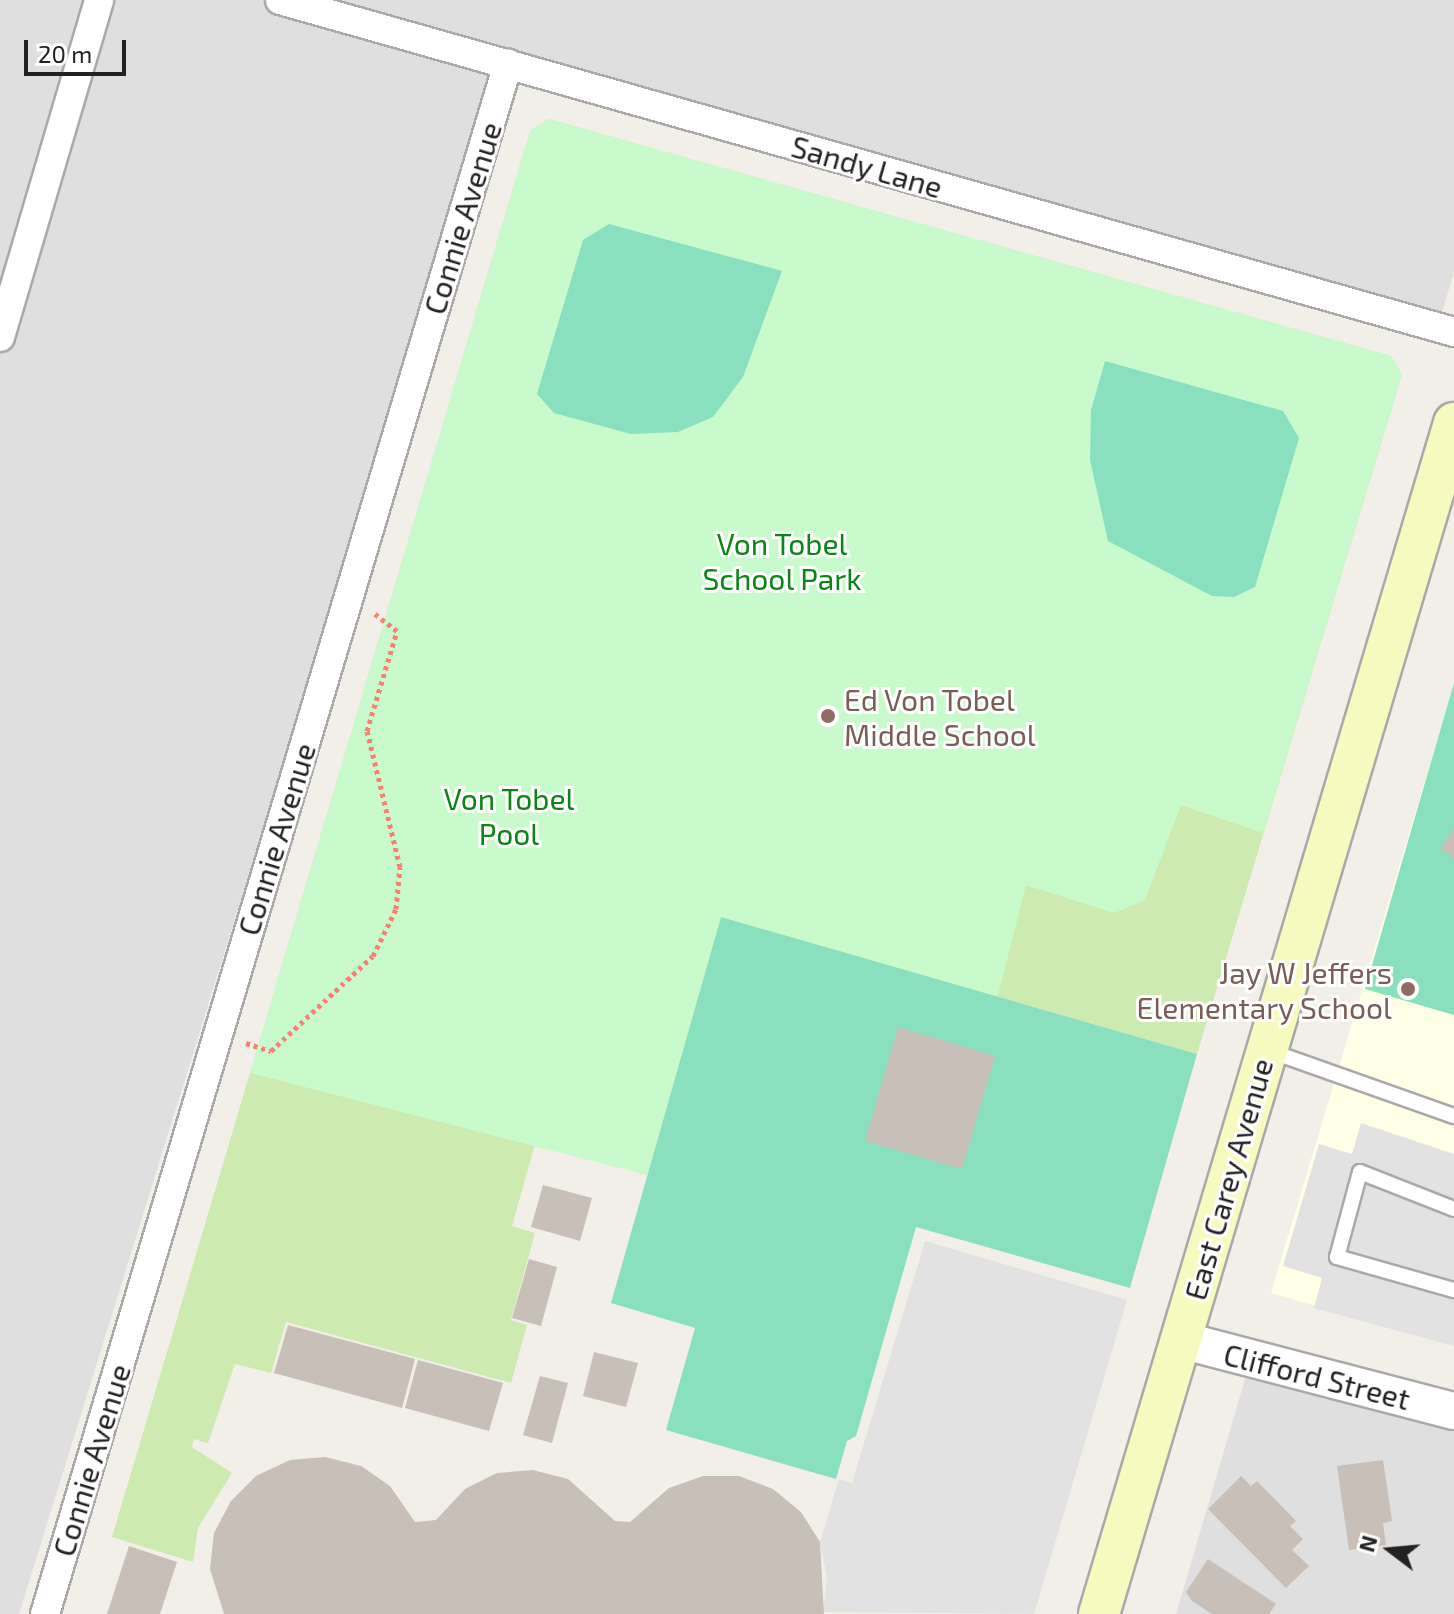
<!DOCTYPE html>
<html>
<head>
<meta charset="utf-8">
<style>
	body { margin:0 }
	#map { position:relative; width:1454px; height:1614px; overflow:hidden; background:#f2efe9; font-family:"Exo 2",sans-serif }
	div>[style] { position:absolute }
	.residential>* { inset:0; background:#e0dfdf }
	.education>* { inset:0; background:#ffffe5 }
	.grass>* { inset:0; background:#cdebb0 }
	.park>* { inset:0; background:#c8facc }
	.pitch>* { inset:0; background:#88e0be }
	.parking>* { inset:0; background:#e2e2e2 }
	.building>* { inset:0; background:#c7bfb8 }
	.path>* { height:5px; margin-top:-2.5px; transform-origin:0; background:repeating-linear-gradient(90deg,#fa8072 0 4px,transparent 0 8px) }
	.roads { filter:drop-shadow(2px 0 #a9a9a9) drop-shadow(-2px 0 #a9a9a9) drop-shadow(0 2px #a9a9a9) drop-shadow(0 -2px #a9a9a9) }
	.service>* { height:14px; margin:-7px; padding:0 7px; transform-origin:7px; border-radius:7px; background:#fff }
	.minor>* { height:28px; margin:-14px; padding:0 14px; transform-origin:14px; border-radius:14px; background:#fff }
	.tertiary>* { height:36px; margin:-18px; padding:0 18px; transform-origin:18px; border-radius:18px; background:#fff }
	.secondary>* { height:40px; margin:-20px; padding:0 20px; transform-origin:20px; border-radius:20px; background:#f7fabf }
	.dots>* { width:22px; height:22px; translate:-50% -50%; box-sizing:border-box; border:4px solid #fff; border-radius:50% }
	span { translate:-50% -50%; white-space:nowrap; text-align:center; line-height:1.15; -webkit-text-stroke:6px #fff; paint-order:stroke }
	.street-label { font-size:30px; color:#222 }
	.park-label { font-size:30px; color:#0c8416 }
	.education-label { font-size:30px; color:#785e54 }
	.left { translate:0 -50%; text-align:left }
	.right { translate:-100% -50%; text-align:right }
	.north { position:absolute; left:1350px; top:1510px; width:80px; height:80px; -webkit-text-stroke:6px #fff; paint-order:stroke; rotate:286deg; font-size:22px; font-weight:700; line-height:32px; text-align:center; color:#222 }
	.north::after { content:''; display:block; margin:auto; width:28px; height:36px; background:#222; clip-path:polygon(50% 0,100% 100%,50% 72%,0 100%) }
	.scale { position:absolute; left:24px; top:40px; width:102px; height:36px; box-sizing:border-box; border:4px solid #222; border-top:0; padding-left:10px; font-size:24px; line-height:28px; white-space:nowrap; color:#222; -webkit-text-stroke:6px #fff; paint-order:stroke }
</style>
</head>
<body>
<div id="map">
	<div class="residential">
		<div style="clip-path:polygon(0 0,1454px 0,1454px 272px,1438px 326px,499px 68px,19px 1614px,0 1614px)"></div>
		<div style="clip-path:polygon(1251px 1359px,1454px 1421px,1454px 1614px,1176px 1614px)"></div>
	</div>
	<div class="education">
		<div style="clip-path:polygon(1454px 684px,1454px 1346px,1271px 1293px)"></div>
	</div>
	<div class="grass">
		<div style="clip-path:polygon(549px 119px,1391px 356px,1402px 374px,1197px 1054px,721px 917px,647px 1175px,535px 1144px,512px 1226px,535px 1233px,511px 1320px,527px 1325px,511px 1383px,286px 1322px,271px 1373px,235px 1364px,208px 1443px,194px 1439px,192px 1447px,232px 1473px,198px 1528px,193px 1562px,112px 1537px,530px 131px)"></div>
	</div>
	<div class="park">
		<div style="clip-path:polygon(549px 119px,1391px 356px,1402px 374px,1263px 833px,1181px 805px,1145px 900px,1114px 913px,1026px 885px,995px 1007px,721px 917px,647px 1175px,250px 1073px,530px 131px)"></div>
	</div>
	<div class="pitch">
		<div style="clip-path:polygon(609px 224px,782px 271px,743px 377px,713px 417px,678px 432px,631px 434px,554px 413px,537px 394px,583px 240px)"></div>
		<div style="clip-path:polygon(1105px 361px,1283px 411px,1299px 438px,1255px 587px,1234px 597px,1212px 596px,1108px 541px,1090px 460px,1091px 410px)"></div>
		<div style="clip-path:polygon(1454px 683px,1454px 1015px,1365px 989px)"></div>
		<div style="clip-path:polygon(721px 917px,1197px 1054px,1130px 1288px,916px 1227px,856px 1436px,847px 1441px,836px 1479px,666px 1430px,695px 1328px,611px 1303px)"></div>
	</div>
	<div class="parking">
		<div style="clip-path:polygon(1361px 1123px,1454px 1154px,1454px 1346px,1314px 1308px,1322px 1278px,1283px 1266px,1319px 1144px,1352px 1154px)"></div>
		<div style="clip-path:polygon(925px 1241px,1127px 1300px,1034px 1614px,823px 1612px,827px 1578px,820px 1542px,839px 1479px,852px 1483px)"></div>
	</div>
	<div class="building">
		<div style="clip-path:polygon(1454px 829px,1454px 859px,1440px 848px)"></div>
		<div style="clip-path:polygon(898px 1027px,995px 1056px,962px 1169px,865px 1141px)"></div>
		<div style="clip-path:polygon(543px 1185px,592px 1198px,580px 1241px,531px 1227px)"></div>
		<div style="clip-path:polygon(529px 1259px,557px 1267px,541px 1326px,512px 1318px)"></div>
		<div style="clip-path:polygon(288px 1325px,415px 1359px,402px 1408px,274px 1373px)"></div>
		<div style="clip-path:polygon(594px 1352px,638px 1363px,626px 1407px,583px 1396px)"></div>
		<div style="clip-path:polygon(418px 1360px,503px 1383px,489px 1431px,405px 1408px)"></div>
		<div style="clip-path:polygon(540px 1376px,568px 1383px,552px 1443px,523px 1435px)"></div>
		<div style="clip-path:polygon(325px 1457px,361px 1466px,390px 1486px,415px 1522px,436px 1520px,465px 1489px,497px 1473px,533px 1470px,568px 1479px,615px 1521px,630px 1522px,669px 1488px,703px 1476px,739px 1476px,773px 1489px,801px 1512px,820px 1542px,824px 1614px,224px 1614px,210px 1569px,214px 1533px,231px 1501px,256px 1476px,290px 1460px)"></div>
		<div style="clip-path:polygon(1383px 1460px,1392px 1521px,1383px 1523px,1386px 1545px,1349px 1550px,1337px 1466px)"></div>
		<div style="clip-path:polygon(1241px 1476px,1251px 1486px,1257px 1481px,1296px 1521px,1290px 1526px,1303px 1539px,1292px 1550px,1309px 1566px,1286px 1588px,1208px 1509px)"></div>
		<div style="clip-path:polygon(129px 1546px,177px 1562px,160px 1614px,107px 1614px)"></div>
		<div style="clip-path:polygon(1208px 1559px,1276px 1604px,1269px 1614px,1212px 1614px,1192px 1601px,1186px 1592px)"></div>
	</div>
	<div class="path">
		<div style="left:246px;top:1043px;width:26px;rotate:18deg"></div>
		<div style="left:271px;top:1051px;width:139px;rotate:-43deg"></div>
		<div style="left:373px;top:956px;width:52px;rotate:-63.9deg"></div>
		<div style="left:396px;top:909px;width:42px;rotate:-84.6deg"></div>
		<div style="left:400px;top:867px;width:140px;rotate:-103.6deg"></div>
		<div style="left:367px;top:731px;width:104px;rotate:-73.3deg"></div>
		<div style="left:397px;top:631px;width:28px;rotate:-142deg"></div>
	</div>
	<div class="roads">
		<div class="service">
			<div style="left:1270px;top:1051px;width:195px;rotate:19.5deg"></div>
			<div style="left:1454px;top:1209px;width:101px;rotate:-158.5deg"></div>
			<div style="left:1360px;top:1172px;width:88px;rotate:105.1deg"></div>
			<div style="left:1337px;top:1257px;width:122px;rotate:15.8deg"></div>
		</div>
		<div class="minor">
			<div style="left:280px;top:0;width:1220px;rotate:15.79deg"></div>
			<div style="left:0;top:337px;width:351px;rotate:-73.6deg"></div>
			<div style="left:45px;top:1614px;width:1618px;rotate:-73.37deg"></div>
		</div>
		<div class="tertiary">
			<div style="left:1181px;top:1340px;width:282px;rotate:14.6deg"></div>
		</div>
		<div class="secondary">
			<div style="left:1099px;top:1614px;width:1243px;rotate:-73.4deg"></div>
		</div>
	</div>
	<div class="dots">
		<div style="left:828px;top:716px;background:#8d6e63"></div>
		<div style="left:1408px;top:989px;background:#8d6e63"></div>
	</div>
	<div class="street-label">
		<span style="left:867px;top:166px;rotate:16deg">Sandy Lane</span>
		<span style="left:462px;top:218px;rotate:-73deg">Connie Avenue</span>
		<span style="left:276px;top:839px;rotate:-73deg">Connie Avenue</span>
		<span style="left:1228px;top:1179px;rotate:-74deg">East Carey Avenue</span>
		<span style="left:1317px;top:1376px;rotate:14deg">Clifford Street</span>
		<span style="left:91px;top:1460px;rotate:-73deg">Connie Avenue</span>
	</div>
	<div class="park-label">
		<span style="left:782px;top:560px">Von Tobel<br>School Park</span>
		<span style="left:509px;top:815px">Von Tobel<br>Pool</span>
	</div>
	<div class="education-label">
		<span class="left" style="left:844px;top:716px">Ed Von Tobel<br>Middle School</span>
		<span class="right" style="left:1392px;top:989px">Jay W Jeffers<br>Elementary School</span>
	</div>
	<div class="north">N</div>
	<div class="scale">20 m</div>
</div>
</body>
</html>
